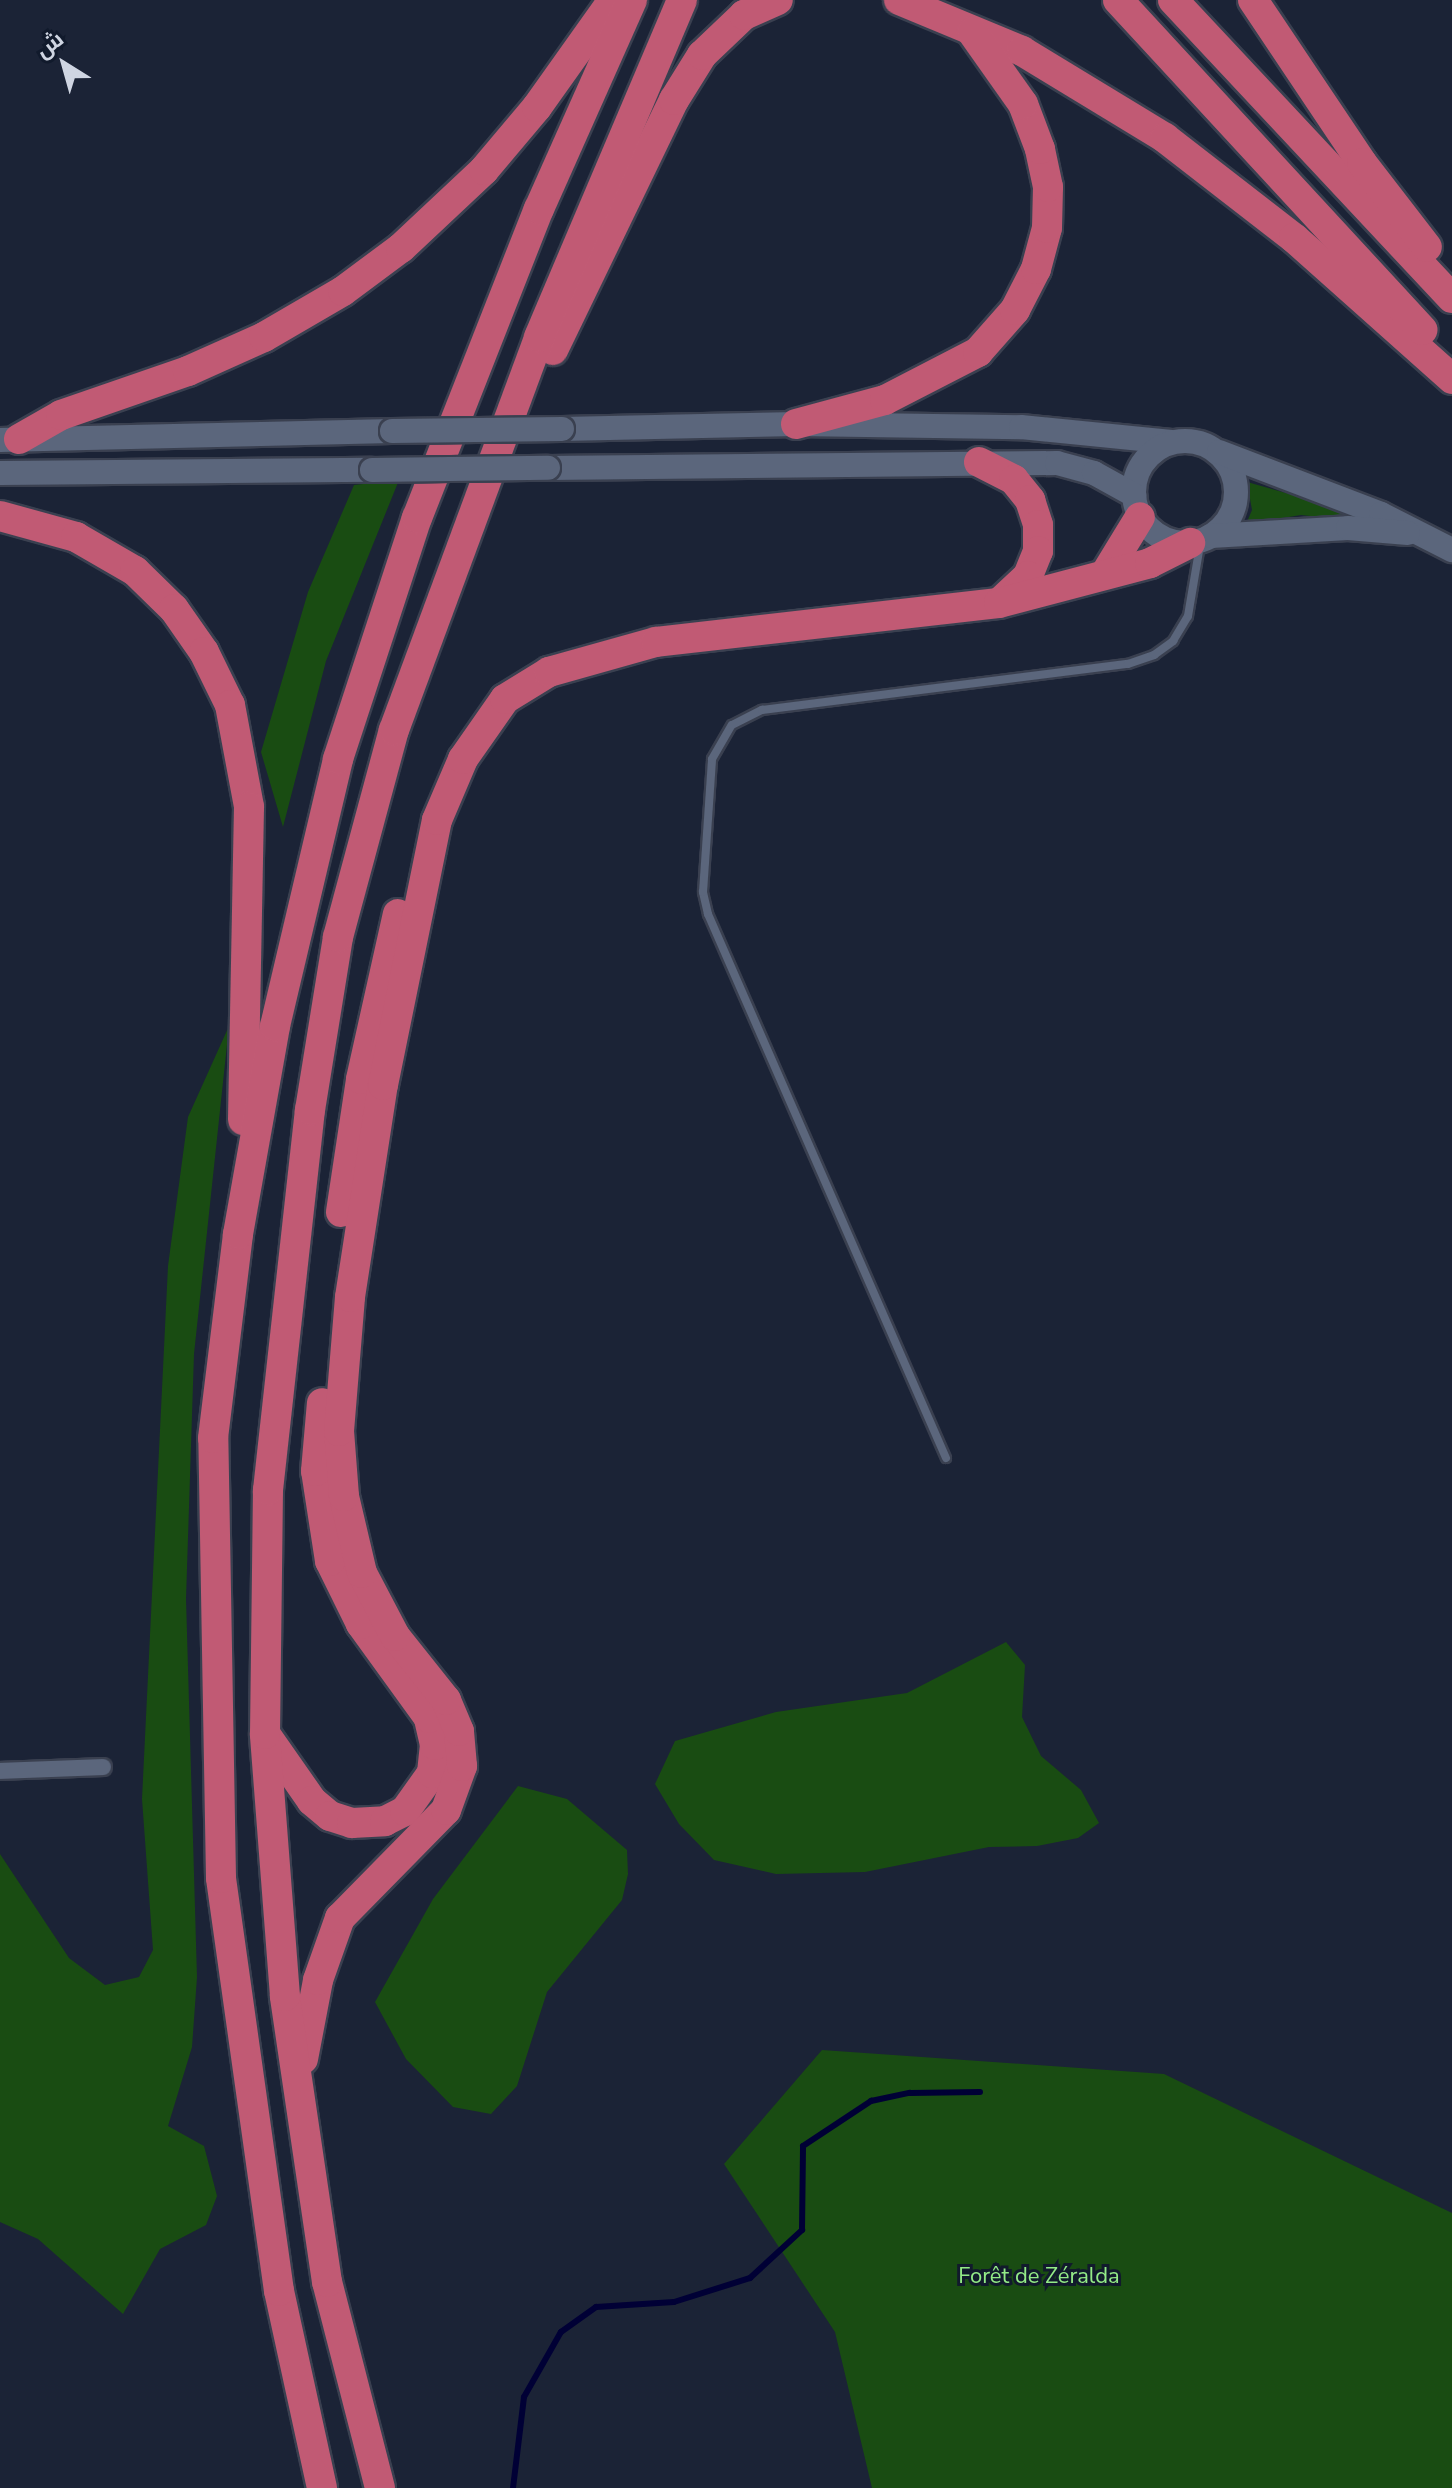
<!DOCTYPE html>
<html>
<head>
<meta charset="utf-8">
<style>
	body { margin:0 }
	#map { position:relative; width:1452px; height:2488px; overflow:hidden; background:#1b2336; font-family:"Nunito Sans",Cairo,sans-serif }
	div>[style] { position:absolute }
	.green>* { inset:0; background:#194c12 }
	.stream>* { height:6px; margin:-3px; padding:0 3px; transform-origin:3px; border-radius:3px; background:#000035 }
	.roads { filter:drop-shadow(2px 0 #3a4050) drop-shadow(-2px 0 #3a4050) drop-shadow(0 2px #3a4050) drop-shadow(0 -2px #3a4050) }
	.service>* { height:8px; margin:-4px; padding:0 4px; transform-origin:4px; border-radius:4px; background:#5b667c }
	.minor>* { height:16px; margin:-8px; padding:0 8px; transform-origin:8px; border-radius:8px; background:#5b667c }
	.secondary>* { height:24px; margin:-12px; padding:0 12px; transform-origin:12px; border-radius:12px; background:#5b667c }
	.secondary>.ring { margin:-12px; padding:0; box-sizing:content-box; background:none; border:24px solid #5b667c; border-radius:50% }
	.motorway>* { height:30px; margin:-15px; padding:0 15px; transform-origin:15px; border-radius:15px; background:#c15a74 }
	.bridges { filter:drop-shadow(2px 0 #3a4050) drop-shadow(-2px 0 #3a4050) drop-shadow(0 2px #3a4050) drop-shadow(0 -2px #3a4050) }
	.secondary-bridge>* { height:24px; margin:-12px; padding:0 12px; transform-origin:12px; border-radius:12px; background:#5b667c }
	span { translate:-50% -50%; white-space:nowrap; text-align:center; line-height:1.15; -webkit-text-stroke:6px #111a2c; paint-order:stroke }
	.park-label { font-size:22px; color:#93eb87 }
	.north { position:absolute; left:24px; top:24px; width:80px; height:80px; -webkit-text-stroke:6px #111a2c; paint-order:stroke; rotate:323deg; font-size:22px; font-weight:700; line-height:32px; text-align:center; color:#cfd5e2 }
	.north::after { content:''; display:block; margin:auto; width:28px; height:36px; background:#cfd5e2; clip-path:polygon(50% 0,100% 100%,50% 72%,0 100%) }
</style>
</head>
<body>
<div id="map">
	<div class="green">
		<div style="clip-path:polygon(399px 480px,326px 661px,283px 827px,261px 752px,308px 592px,354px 485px)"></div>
		<div style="clip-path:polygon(1247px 482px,1314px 501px,1364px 522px,1301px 515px,1246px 524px,1252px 510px)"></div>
		<div style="clip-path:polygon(229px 1026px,194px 1354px,186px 1599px,197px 1977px,192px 2047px,168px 2126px,204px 2146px,217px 2196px,206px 2225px,160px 2249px,123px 2314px,38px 2239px,0 2222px,0 1854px,69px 1958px,105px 1985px,139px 1977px,153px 1950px,142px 1799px,168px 1266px,188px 1117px)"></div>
		<div style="clip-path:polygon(1006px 1642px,1025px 1665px,1022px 1717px,1041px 1756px,1081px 1790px,1099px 1823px,1078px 1838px,1037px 1846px,989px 1847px,865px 1872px,776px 1874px,714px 1860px,679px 1824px,655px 1784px,675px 1741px,776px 1712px,907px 1693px)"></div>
		<div style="clip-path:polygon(518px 1786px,567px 1799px,627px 1850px,628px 1874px,622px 1900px,547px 1992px,517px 2086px,491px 2114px,453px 2107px,406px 2059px,375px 2002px,433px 1899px)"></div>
		<div style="clip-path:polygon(822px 2050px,1164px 2074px,1452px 2213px,1452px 2488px,872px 2488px,835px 2332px,724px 2164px)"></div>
	</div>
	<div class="stream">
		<div style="left:513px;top:2488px;width:92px;rotate:-83.1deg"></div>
		<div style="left:524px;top:2397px;width:75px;rotate:-60.4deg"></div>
		<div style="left:561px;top:2332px;width:43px;rotate:-35.5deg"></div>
		<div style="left:596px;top:2307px;width:78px;rotate:-3.7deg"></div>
		<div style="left:674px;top:2302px;width:80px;rotate:-17.5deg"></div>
		<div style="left:750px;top:2278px;width:71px;rotate:-42.7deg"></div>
		<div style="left:802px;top:2230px;width:84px;rotate:-89.3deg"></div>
		<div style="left:803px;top:2146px;width:82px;rotate:-33.5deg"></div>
		<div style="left:871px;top:2101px;width:40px;rotate:-12deg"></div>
		<div style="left:910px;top:2093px;width:70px;rotate:-0.8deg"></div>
	</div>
	<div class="roads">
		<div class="service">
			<div style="left:946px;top:1458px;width:594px;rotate:-113.63deg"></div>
			<div style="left:708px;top:914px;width:23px;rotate:-103deg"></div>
			<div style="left:703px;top:892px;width:133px;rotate:-86.1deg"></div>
			<div style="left:712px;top:759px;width:39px;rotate:-60deg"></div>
			<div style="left:732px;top:725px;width:34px;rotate:-27deg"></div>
			<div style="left:762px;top:710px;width:369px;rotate:-7.2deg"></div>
			<div style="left:1128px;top:664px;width:28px;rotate:-19deg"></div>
			<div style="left:1154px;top:655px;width:24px;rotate:-36deg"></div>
			<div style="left:1173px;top:641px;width:29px;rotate:-59deg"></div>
			<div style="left:1188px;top:616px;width:72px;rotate:-80.4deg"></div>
		</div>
		<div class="minor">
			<div style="left:0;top:1771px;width:103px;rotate:-2.2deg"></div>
		</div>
		<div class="secondary">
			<div style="left:562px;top:429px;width:234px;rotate:-1.2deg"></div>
			<div style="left:796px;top:424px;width:225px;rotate:0.8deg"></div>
			<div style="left:1021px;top:427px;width:151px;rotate:5.7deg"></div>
			<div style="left:0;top:440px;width:392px;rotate:-1.3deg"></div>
			<div class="ring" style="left:1134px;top:441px;width:78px;height:78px"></div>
			<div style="left:1219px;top:452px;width:173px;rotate:20.9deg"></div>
			<div style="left:1381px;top:514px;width:80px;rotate:26.9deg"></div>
			<div style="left:548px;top:468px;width:509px;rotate:-0.56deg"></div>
			<div style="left:1057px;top:463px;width:38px;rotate:15deg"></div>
			<div style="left:1094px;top:473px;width:46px;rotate:28.8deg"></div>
			<div style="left:0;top:473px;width:372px;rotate:-0.5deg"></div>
			<div style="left:1211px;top:536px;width:137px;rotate:-3.3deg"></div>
			<div style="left:1348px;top:528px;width:60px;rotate:4.8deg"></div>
		</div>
		<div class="motorway">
			<div style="left:899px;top:0;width:133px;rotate:22.5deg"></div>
			<div style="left:1022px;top:51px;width:167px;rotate:31.3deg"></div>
			<div style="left:1165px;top:138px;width:163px;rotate:37.8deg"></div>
			<div style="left:1294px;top:238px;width:212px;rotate:41.7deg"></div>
			<div style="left:1118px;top:0;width:449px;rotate:47.3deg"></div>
			<div style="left:1173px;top:0;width:408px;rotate:46.9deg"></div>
			<div style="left:1253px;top:0;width:196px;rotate:56.2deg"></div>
			<div style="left:1362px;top:163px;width:106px;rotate:52.3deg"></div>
			<div style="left:553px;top:350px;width:278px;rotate:-64.2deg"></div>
			<div style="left:674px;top:100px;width:53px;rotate:-58.1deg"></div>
			<div style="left:702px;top:55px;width:58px;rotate:-43.6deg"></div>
			<div style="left:744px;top:15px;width:37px;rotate:-24deg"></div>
			<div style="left:796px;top:424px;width:92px;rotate:-15.1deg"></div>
			<div style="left:885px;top:400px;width:105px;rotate:-27.3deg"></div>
			<div style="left:978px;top:352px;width:56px;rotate:-48.6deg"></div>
			<div style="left:1015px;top:310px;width:46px;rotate:-62.9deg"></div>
			<div style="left:1036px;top:269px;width:42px;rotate:-75deg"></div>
			<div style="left:1047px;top:228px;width:41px;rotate:-88.6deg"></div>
			<div style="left:1048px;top:187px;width:39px;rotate:-102deg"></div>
			<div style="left:1040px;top:149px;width:48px;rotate:-110.7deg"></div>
			<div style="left:1023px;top:104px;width:88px;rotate:-125.3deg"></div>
			<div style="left:19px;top:439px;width:48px;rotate:-29.7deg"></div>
			<div style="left:61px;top:415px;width:134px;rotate:-19.1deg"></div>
			<div style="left:188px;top:371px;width:83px;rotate:-24.1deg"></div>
			<div style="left:264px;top:337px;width:91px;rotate:-30.2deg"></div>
			<div style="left:343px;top:291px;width:72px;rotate:-36.6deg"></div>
			<div style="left:401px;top:248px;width:114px;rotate:-43.2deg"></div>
			<div style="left:484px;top:170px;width:82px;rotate:-49.9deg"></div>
			<div style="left:537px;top:107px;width:131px;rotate:-54.6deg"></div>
			<div style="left:979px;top:462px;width:39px;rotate:27deg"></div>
			<div style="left:1014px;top:480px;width:26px;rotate:51deg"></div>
			<div style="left:1030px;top:500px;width:26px;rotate:72deg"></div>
			<div style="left:1038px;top:525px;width:26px;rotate:90deg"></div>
			<div style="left:1038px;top:551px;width:27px;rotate:112deg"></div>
			<div style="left:1028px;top:576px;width:37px;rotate:137deg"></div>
			<div style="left:0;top:516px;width:79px;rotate:15.4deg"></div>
			<div style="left:76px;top:537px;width:68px;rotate:30deg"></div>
			<div style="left:135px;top:571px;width:54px;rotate:44.3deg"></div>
			<div style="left:174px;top:609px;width:52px;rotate:55.1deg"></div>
			<div style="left:204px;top:652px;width:59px;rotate:63.9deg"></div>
			<div style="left:230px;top:705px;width:104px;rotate:79.4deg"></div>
			<div style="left:249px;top:807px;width:313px;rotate:91.1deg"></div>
			<div style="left:1107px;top:571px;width:63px;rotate:-58.6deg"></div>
			<div style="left:341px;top:1212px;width:134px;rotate:-81.4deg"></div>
			<div style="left:361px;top:1079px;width:169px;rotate:-77.4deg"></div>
			<div style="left:266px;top:1735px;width:80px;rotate:55.1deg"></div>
			<div style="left:312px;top:1801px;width:23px;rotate:40deg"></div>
			<div style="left:330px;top:1816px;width:23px;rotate:18deg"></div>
			<div style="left:352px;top:1823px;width:33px;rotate:-3deg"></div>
			<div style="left:385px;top:1821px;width:22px;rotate:-27deg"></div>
			<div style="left:405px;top:1811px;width:47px;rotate:-54.6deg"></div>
			<div style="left:432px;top:1773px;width:28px;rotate:-84deg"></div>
			<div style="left:435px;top:1745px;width:28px;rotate:-103deg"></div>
			<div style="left:429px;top:1718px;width:116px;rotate:-125.9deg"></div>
			<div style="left:361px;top:1624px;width:70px;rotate:-116.2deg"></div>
			<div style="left:330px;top:1561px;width:91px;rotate:-98.8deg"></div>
			<div style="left:316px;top:1471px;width:68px;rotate:-85deg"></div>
			<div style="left:303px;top:2059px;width:80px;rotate:-79.2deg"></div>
			<div style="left:318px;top:1980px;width:66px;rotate:-70.5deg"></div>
			<div style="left:340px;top:1918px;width:151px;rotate:-45.5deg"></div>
			<div style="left:446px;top:1810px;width:47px;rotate:-70deg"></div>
			<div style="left:462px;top:1766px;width:35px;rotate:-95deg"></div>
			<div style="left:459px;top:1731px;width:34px;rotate:-113deg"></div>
			<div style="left:446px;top:1700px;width:82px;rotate:-128.6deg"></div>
			<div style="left:395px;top:1636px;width:71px;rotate:-117.6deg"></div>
			<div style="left:362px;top:1573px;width:79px;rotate:-103.2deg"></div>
			<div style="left:344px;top:1496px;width:65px;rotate:-94.4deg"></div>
			<div style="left:339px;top:1431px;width:134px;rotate:-85.3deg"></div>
			<div style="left:350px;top:1297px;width:215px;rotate:-81.2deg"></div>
			<div style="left:383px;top:1085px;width:270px;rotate:-78.5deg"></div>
			<div style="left:437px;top:820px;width:66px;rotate:-66.9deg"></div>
			<div style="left:463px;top:759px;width:73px;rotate:-55deg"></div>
			<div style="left:505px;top:699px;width:52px;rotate:-31.5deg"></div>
			<div style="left:549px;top:672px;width:111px;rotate:-15.7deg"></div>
			<div style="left:656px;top:642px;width:345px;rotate:-6.5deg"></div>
			<div style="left:999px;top:603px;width:156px;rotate:-14.8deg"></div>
			<div style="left:1150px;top:563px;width:45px;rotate:-26.6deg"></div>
			<div style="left:322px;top:2488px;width:202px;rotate:-102.3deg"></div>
			<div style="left:279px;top:2291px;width:417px;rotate:-98deg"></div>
			<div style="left:221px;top:1878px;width:440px;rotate:-91deg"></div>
			<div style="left:213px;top:1438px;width:206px;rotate:-83deg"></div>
			<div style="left:238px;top:1234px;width:211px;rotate:-79.9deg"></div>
			<div style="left:275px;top:1026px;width:274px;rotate:-76.7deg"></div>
			<div style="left:338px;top:759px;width:254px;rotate:-71.9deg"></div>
			<div style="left:417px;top:518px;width:332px;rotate:-68.5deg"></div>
			<div style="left:539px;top:209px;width:229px;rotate:-66deg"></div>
			<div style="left:380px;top:2488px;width:213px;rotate:-104.4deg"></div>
			<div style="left:327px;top:2282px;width:289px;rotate:-98.4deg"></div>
			<div style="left:285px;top:1996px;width:263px;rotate:-94.4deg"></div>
			<div style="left:265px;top:1734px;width:244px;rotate:-89.3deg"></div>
			<div style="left:268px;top:1490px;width:382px;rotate:-83.7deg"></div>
			<div style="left:310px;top:1110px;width:175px;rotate:-80.8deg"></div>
			<div style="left:338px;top:937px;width:214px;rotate:-74.9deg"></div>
			<div style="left:394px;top:730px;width:419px;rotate:-69.7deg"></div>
			<div style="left:539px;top:337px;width:366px;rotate:-67deg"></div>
		</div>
	</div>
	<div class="bridges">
		<div class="secondary-bridge">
			<div style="left:392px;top:431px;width:170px;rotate:-0.7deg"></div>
			<div style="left:372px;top:470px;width:176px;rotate:-0.7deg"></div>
		</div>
	</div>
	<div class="park-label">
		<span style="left:1039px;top:2277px">Forêt de Zéralda</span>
	</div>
	<div class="north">ش</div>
</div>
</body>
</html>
